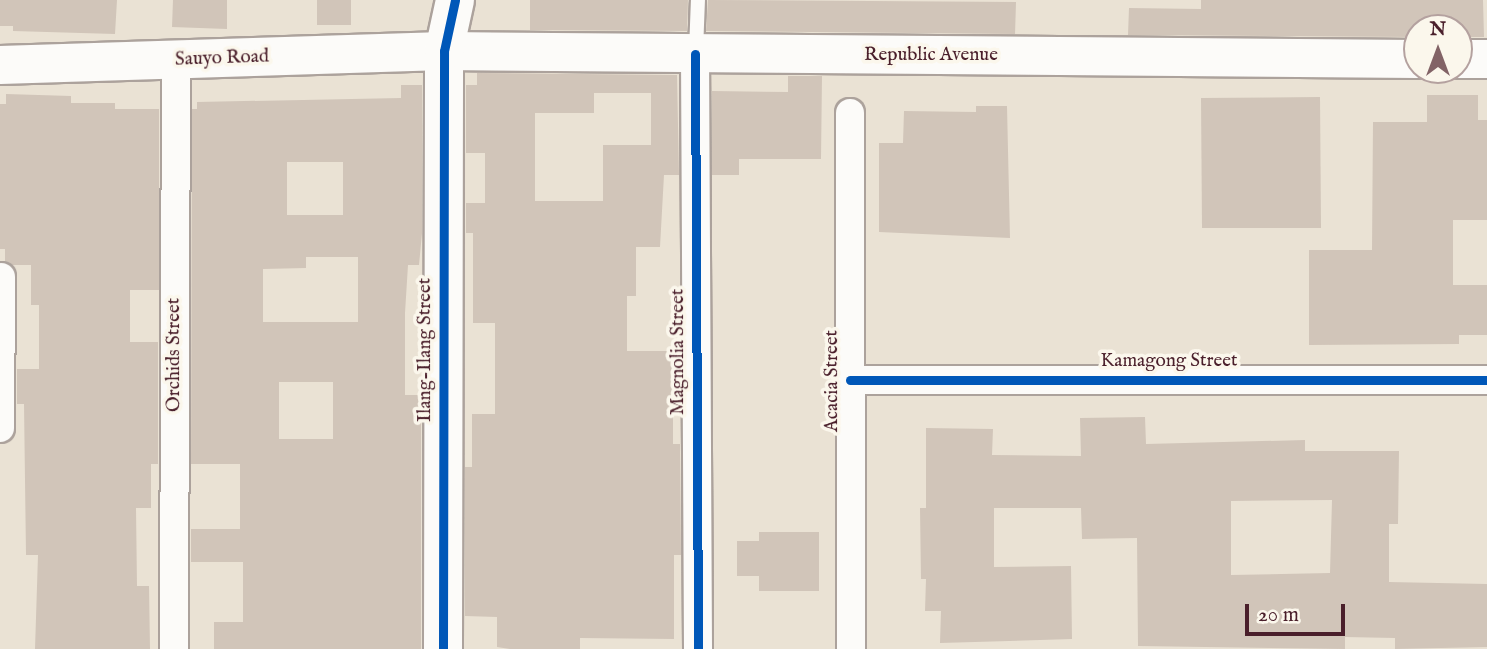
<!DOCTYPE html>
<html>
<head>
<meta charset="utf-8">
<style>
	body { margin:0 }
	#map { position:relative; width:1487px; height:649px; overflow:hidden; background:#eae2d4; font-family:"IM FELL English",serif }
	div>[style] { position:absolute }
	.building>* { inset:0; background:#d1c5b9 }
	.roads { filter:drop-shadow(2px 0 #aca29c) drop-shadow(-2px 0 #aca29c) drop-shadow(0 2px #aca29c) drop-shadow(0 -2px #aca29c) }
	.lane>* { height:14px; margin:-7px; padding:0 7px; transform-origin:7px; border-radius:7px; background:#fcfbf9 }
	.street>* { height:28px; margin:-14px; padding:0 14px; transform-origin:14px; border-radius:14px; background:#fcfbf9 }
	.secondary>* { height:38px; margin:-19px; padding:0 19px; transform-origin:19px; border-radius:19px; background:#fcfbf9 }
	.cycleway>* { height:9px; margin:-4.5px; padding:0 4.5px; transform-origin:4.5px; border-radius:4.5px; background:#0057b8 }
	span { translate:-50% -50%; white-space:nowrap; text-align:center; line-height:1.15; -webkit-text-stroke:7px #fbf7ec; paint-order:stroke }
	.street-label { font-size:19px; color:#4a1f2b }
	.north { position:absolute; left:1403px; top:14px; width:70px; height:70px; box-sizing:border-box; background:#fbf7ec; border:2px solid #b4a19f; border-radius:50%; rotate:0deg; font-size:19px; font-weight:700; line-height:28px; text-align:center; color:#4a1f2b }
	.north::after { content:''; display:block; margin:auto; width:24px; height:32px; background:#826366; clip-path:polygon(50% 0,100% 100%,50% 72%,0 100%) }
	.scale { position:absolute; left:1245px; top:604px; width:100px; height:32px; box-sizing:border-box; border:4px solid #4a1f2b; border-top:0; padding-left:9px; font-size:21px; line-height:24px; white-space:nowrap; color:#4a1f2b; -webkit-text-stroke:5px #fbf7ec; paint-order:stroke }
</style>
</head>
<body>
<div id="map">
	<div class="building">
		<div style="clip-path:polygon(0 0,117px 0,115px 34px,13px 31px,13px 26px,0 26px)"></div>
		<div style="clip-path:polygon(173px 0,227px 0,227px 29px,172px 27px)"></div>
		<div style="clip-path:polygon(317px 0,351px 0,351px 25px,317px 25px)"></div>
		<div style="clip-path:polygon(530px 0,688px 0,687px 31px,530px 30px)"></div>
		<div style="clip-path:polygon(708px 0,1016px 2px,1015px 34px,706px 31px)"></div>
		<div style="clip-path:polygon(1201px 0,1483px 0,1484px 37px,1459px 37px,1459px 28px,1417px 28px,1417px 37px,1128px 35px,1129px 8px,1201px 9px)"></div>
		<div style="clip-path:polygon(evenodd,477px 73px,677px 75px,679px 175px,664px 175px,660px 247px,636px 247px,636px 296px,627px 296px,627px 351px,680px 351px,680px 381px,673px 381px,673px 444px,680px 444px,681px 555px,674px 555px,674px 639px,580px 638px,580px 649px,510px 649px,497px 647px,497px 617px,465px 616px,465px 467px,472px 467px,472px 414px,495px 414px,495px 323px,473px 323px,473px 233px,466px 233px,466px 203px,485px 203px,485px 153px,466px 153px,466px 85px,477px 85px,477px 73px,594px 93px,651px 93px,651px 145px,603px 145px,603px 201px,535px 201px,535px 113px,594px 113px,594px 93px)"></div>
		<div style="clip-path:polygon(788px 76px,822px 76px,821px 159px,739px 159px,739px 175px,712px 175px,712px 91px,788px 92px)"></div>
		<div style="clip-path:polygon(evenodd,401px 85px,422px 85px,422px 233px,419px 265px,408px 265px,405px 313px,405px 395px,421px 395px,421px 649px,214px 649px,214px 622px,243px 622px,243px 562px,191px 562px,191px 529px,240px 529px,240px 464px,191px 464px,192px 109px,197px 109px,197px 102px,401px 98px,401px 85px,287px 162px,343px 162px,343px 215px,287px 215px,287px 162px,401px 85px,306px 257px,358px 257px,358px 322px,263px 322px,263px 269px,306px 268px,306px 257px,401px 85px,279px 382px,333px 382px,333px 439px,279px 439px,279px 382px)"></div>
		<div style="clip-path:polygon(6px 94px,71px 96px,71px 103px,115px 103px,115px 109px,159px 109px,159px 290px,130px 290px,130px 342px,158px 342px,158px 464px,151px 464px,151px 508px,136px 508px,137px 586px,149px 586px,150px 649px,35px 649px,38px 555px,26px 555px,24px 404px,17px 404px,17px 369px,39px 369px,39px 305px,31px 305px,31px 265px,12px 265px,5px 261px,5px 249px,0 249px,0 104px,6px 104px)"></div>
		<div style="clip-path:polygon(1427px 95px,1478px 95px,1478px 120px,1487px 120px,1487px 220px,1453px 220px,1453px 285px,1487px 285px,1487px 335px,1459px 335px,1459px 344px,1309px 345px,1309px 250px,1372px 250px,1373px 122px,1427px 122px)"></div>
		<div style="clip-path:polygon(1320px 97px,1321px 228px,1202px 228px,1201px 98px)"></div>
		<div style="clip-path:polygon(976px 106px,1007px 106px,1010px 238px,879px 232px,879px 143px,903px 143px,904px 111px,976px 112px)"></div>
		<div style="clip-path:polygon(evenodd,1145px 417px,1146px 444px,1305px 440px,1305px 451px,1399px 451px,1398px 524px,1389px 524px,1389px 582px,1487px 584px,1487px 647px,1395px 649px,1395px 638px,1345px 637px,1345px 649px,1138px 646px,1137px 538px,1082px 539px,1081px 508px,994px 508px,994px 567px,1071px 566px,1072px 639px,940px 643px,941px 611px,925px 611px,926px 579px,921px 579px,920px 508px,926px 508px,926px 428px,993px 429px,992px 455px,1081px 456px,1080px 418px,1145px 417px,1332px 500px,1330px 573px,1231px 575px,1231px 501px,1332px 500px)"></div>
		<div style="clip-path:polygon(759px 532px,819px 532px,819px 591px,759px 591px,759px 576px,737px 576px,737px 541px,759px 541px)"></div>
	</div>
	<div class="roads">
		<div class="lane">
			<div style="left:696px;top:51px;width:51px;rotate:-87.8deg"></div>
		</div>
		<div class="street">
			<div style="left:695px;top:54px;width:595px;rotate:89.71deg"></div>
			<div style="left:850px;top:113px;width:536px;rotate:89.89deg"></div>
			<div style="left:850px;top:380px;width:637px"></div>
			<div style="left:0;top:428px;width:151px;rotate:-89.6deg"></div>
			<div style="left:174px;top:649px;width:588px;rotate:-89.81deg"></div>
		</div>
		<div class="secondary">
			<div style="left:1459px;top:59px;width:28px"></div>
			<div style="left:0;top:65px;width:444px;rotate:-1.8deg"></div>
			<div style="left:444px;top:51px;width:973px;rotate:0.47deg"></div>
			<div style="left:443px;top:649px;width:598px;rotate:-89.9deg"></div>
			<div style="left:444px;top:51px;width:52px;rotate:-77.8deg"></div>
		</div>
	</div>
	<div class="cycleway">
		<div style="left:695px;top:54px;width:595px;rotate:89.71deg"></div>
		<div style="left:850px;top:380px;width:637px"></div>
		<div style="left:443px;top:649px;width:598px;rotate:-89.9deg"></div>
		<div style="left:444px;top:51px;width:52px;rotate:-77.8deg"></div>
	</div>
	<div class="street-label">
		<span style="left:931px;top:56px">Republic Avenue</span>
		<span style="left:222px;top:59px;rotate:-2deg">Sauyo Road</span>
		<span style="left:426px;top:350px;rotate:-90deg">Ilang-Ilang Street</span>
		<span style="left:679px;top:352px;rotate:-90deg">Magnolia Street</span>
		<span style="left:175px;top:355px;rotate:-90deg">Orchids Street</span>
		<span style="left:1169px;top:362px">Kamagong Street</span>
		<span style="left:833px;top:381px;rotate:-90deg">Acacia Street</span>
	</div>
	<div class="north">N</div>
	<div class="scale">20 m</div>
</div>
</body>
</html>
